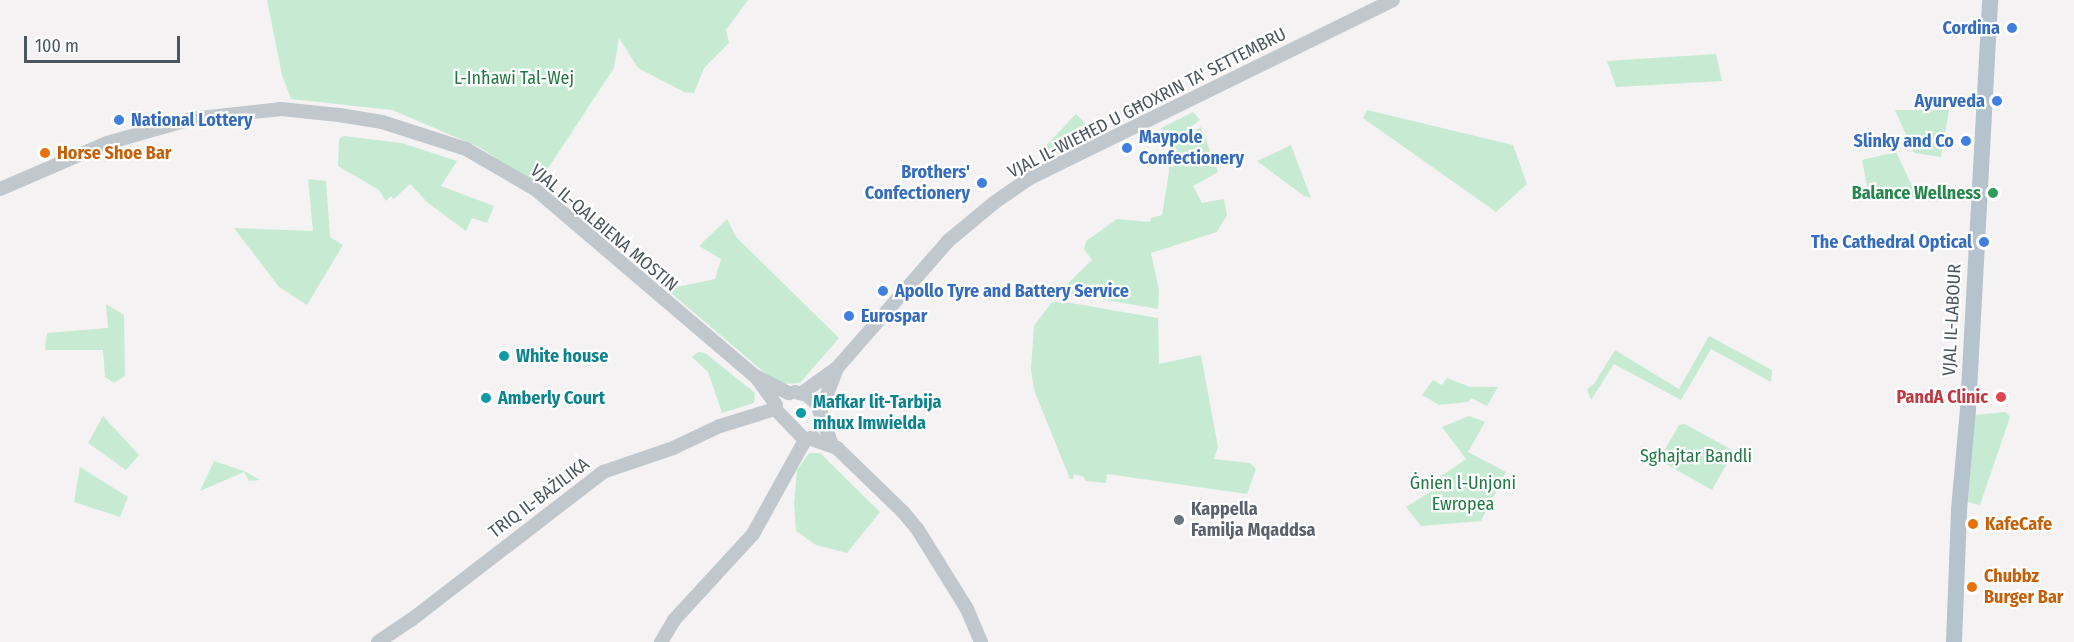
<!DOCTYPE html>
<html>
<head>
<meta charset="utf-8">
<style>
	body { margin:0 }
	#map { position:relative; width:2074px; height:642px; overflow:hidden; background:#f4f2f2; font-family:"Fira Sans Condensed",sans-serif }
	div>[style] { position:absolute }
	.green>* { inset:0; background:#c7ebd2 }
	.minor>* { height:14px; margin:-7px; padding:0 7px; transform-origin:7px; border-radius:7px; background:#c0c7cd }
	.major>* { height:16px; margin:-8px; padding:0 8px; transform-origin:8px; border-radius:8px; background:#b5c3cd }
	.dots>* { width:16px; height:16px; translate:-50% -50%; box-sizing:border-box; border:3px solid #fff; border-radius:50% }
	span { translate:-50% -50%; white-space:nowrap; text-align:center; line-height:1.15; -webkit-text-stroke:4.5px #fff; paint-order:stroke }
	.shop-label { font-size:18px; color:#366cbe; font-weight:700 }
	.right { translate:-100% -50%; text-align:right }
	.left { translate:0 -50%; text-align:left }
	.park-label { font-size:18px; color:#237847 }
	.street-label { font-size:18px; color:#4c565d }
	.food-label { font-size:18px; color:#c56008; font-weight:700 }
	.leisure-label { font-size:18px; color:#27864d; font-weight:700 }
	.culture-label { font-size:18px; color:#0d838f; font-weight:700 }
	.health-label { font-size:18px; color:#be3a42; font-weight:700 }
	.worship-label { font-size:18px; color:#5b616d; font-weight:700 }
	.scale { position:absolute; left:24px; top:36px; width:156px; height:27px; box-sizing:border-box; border:3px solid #4c565d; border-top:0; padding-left:8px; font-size:18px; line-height:21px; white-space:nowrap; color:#4c565d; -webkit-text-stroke:4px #fff; paint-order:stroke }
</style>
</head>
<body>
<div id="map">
	<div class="green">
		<div style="clip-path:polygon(267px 0,748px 0,726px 30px,729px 43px,704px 68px,694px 93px,684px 92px,638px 68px,619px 38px,614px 68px,537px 185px,479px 147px,392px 110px,291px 99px,282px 75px)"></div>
		<div style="clip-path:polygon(1716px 54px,1722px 81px,1616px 87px,1607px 61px)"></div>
		<div style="clip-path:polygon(1367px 110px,1513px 145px,1527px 184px,1496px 212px,1363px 118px)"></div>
		<div style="clip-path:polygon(1895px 110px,1949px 110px,1941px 157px,1914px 153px)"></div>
		<div style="clip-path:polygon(1193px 112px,1200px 120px,1173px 140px,1161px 128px)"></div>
		<div style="clip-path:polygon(1076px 114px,1096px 135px,1052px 155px,1044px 148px)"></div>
		<div style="clip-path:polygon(1201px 127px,1218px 172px,1193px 186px,1202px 203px,1224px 199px,1227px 215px,1217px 232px,1151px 253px,1159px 290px,1158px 309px,1059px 292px,1092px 260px,1084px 249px,1086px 241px,1117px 219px,1150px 222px,1151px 218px,1162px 215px,1169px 172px,1168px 149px)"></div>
		<div style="clip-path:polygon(343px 136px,402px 143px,457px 161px,441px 186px,494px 206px,487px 223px,472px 218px,466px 231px,428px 203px,410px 184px,394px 199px,391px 196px,386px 201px,379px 190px,338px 166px,339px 139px)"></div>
		<div style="clip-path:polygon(1291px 145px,1311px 198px,1304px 196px,1257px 161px)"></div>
		<div style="clip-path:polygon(1896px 152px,1915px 192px,1914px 197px,1894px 193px,1869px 196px,1862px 160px)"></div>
		<div style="clip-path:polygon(308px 179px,326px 181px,330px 237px,343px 245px,307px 305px,279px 287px,234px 228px,313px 231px)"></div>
		<div style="clip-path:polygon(727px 219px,736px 237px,839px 338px,800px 383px,783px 384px,772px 379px,671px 293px,672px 288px,715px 279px,721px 259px,699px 246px)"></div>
		<div style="clip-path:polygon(1052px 302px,1071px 303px,1158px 318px,1159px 364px,1201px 355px,1218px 447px,1214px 459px,1250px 463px,1256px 469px,1247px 494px,1107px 474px,1106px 483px,1085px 481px,1084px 477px,1074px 474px,1073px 479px,1070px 479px,1034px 390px,1031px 369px,1034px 326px)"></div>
		<div style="clip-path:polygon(106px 304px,124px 315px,125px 376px,114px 383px,105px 377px,103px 350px,45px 350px,47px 333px,108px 328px)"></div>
		<div style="clip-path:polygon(1709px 336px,1772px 370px,1771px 382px,1711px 349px,1681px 400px,1614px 364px,1591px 400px,1587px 389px,1594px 384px,1615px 350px,1679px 389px)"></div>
		<div style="clip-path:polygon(698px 352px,705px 353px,755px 393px,754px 403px,722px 413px,708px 372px,692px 357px)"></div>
		<div style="clip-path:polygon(1447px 378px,1470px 387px,1498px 387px,1487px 406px,1471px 398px,1468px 402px,1439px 405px,1422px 395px,1433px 380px,1442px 385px)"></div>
		<div style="clip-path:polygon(2006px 412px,2010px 417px,1980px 505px,1968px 502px,1974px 415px)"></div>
		<div style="clip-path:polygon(103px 416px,139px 455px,126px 470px,88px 443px)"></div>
		<div style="clip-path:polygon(1469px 416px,1485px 422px,1468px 452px,1506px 472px,1481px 521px,1421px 526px,1406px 507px,1435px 489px,1431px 483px,1466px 459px,1442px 427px)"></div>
		<div style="clip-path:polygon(1685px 424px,1734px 451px,1712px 490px,1659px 460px,1679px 425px)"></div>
		<div style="clip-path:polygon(809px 453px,820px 453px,880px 512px,847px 553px,816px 545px,796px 531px,794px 503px,797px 470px)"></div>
		<div style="clip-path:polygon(214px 461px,244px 471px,260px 480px,249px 481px,244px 472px,200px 491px)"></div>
		<div style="clip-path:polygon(80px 467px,128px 497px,120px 517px,74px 502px)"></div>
	</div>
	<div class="minor">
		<div style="left:0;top:189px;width:116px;rotate:-23.3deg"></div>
		<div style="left:107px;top:143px;width:87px;rotate:-15.9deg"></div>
		<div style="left:191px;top:119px;width:91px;rotate:-6.3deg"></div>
		<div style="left:281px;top:109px;width:58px;rotate:5.9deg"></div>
		<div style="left:339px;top:115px;width:44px;rotate:9.2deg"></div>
		<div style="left:382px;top:122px;width:88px;rotate:17.8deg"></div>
		<div style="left:466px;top:149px;width:80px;rotate:30.1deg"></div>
		<div style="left:535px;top:189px;width:289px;rotate:40.4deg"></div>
		<div style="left:755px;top:376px;width:38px;rotate:27deg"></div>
		<div style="left:756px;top:377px;width:34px;rotate:54deg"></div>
		<div style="left:795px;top:392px;width:12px;rotate:14deg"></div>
		<div style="left:807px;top:395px;width:13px;rotate:42deg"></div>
		<div style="left:817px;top:404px;width:44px;rotate:69.9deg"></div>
		<div style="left:802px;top:393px;width:43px;rotate:-35.5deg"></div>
		<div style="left:837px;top:368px;width:169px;rotate:-48.8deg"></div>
		<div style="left:948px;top:241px;width:61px;rotate:-39.7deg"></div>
		<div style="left:995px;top:202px;width:42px;rotate:-34.4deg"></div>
		<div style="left:1030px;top:178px;width:404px;rotate:-26.1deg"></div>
		<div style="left:775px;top:409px;width:43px;rotate:45.9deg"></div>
		<div style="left:805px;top:440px;width:9px;rotate:-18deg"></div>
		<div style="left:821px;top:410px;width:45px;rotate:-69.1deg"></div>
		<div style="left:811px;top:439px;width:28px;rotate:19deg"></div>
		<div style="left:837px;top:448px;width:92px;rotate:44.1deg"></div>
		<div style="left:903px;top:512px;width:23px;rotate:50deg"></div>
		<div style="left:918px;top:530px;width:93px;rotate:58.2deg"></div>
		<div style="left:967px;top:609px;width:36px;rotate:67deg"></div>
		<div style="left:378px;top:642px;width:40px;rotate:-34deg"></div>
		<div style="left:411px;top:620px;width:242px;rotate:-37.6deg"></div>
		<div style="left:603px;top:472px;width:74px;rotate:-18.9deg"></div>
		<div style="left:673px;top:448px;width:52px;rotate:-25.1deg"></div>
		<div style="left:720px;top:426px;width:58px;rotate:-17.2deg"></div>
		<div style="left:661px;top:642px;width:26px;rotate:-59deg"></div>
		<div style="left:674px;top:620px;width:117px;rotate:-47.4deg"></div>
		<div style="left:753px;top:534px;width:107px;rotate:-61deg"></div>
	</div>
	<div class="major">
		<div style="left:1954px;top:642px;width:132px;rotate:-87.8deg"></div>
		<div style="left:1959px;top:510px;width:101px;rotate:-84.9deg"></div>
		<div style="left:1968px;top:409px;width:410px;rotate:-86.9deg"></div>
	</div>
	<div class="dots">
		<div style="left:2012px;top:28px;background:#3f7fe0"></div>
		<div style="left:1997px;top:101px;background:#3f7fe0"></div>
		<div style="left:119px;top:120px;background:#3f7fe0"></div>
		<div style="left:1966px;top:141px;background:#3f7fe0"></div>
		<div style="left:1127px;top:148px;background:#3f7fe0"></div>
		<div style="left:45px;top:153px;background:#e8710a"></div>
		<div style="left:982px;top:183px;background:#3f7fe0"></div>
		<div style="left:1993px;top:193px;background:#2e9e5b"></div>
		<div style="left:1984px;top:242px;background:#3f7fe0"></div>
		<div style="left:883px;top:291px;background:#3f7fe0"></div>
		<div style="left:849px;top:316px;background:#3f7fe0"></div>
		<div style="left:504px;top:356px;background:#0f9aa8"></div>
		<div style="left:2001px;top:397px;background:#e0444e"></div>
		<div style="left:486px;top:398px;background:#0f9aa8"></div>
		<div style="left:801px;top:413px;background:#0f9aa8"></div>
		<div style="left:1179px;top:520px;background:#6b7280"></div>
		<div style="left:1973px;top:524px;background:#e8710a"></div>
		<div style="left:1972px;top:587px;background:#e8710a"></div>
	</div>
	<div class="shop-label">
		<span class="right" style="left:2000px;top:28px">Cordina</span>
		<span class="right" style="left:1985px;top:101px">Ayurveda</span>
		<span class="left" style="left:131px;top:120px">National Lottery</span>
		<span class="left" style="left:1139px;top:148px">Maypole<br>Confectionery</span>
		<span class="right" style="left:1954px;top:141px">Slinky and Co</span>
		<span class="right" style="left:970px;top:183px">Brothers'<br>Confectionery</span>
		<span class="right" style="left:1972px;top:242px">The Cathedral Optical</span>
		<span class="left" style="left:895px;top:291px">Apollo Tyre and Battery Service</span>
		<span class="left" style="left:861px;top:316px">Eurospar</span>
	</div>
	<div class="park-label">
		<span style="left:514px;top:78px">L-Inħawi Tal-Wej</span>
		<span style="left:1696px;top:456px">Sghajtar Bandli</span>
		<span style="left:1463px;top:494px">Ġnien l-Unjoni<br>Ewropea</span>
	</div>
	<div class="street-label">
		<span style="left:1147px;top:103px;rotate:-27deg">VJAL IL-WIEĦED U GĦOXRIN TA' SETTEMBRU</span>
		<span style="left:604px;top:228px;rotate:40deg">VJAL IL-QALBIENA MOSTIN</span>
		<span style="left:1952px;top:320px;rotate:-87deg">VJAL IL-LABOUR</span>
		<span style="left:539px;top:498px;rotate:-37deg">TRIQ IL-BAŻILIKA</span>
	</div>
	<div class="food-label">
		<span class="left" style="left:57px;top:153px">Horse Shoe Bar</span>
		<span class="left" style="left:1985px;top:524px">KafeCafe</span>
		<span class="left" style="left:1984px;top:587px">Chubbz<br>Burger Bar</span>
	</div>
	<div class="leisure-label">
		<span class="right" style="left:1981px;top:193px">Balance Wellness</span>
	</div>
	<div class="culture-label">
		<span class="left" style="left:516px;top:356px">White house</span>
		<span class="left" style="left:498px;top:398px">Amberly Court</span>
		<span class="left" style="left:813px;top:413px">Mafkar lit-Tarbija<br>mhux Imwielda</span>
	</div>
	<div class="health-label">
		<span class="right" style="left:1988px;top:397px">PandA Clinic</span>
	</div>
	<div class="worship-label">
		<span class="left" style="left:1191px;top:520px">Kappella<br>Familja Mqaddsa</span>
	</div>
	<div class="scale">100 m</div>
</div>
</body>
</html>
